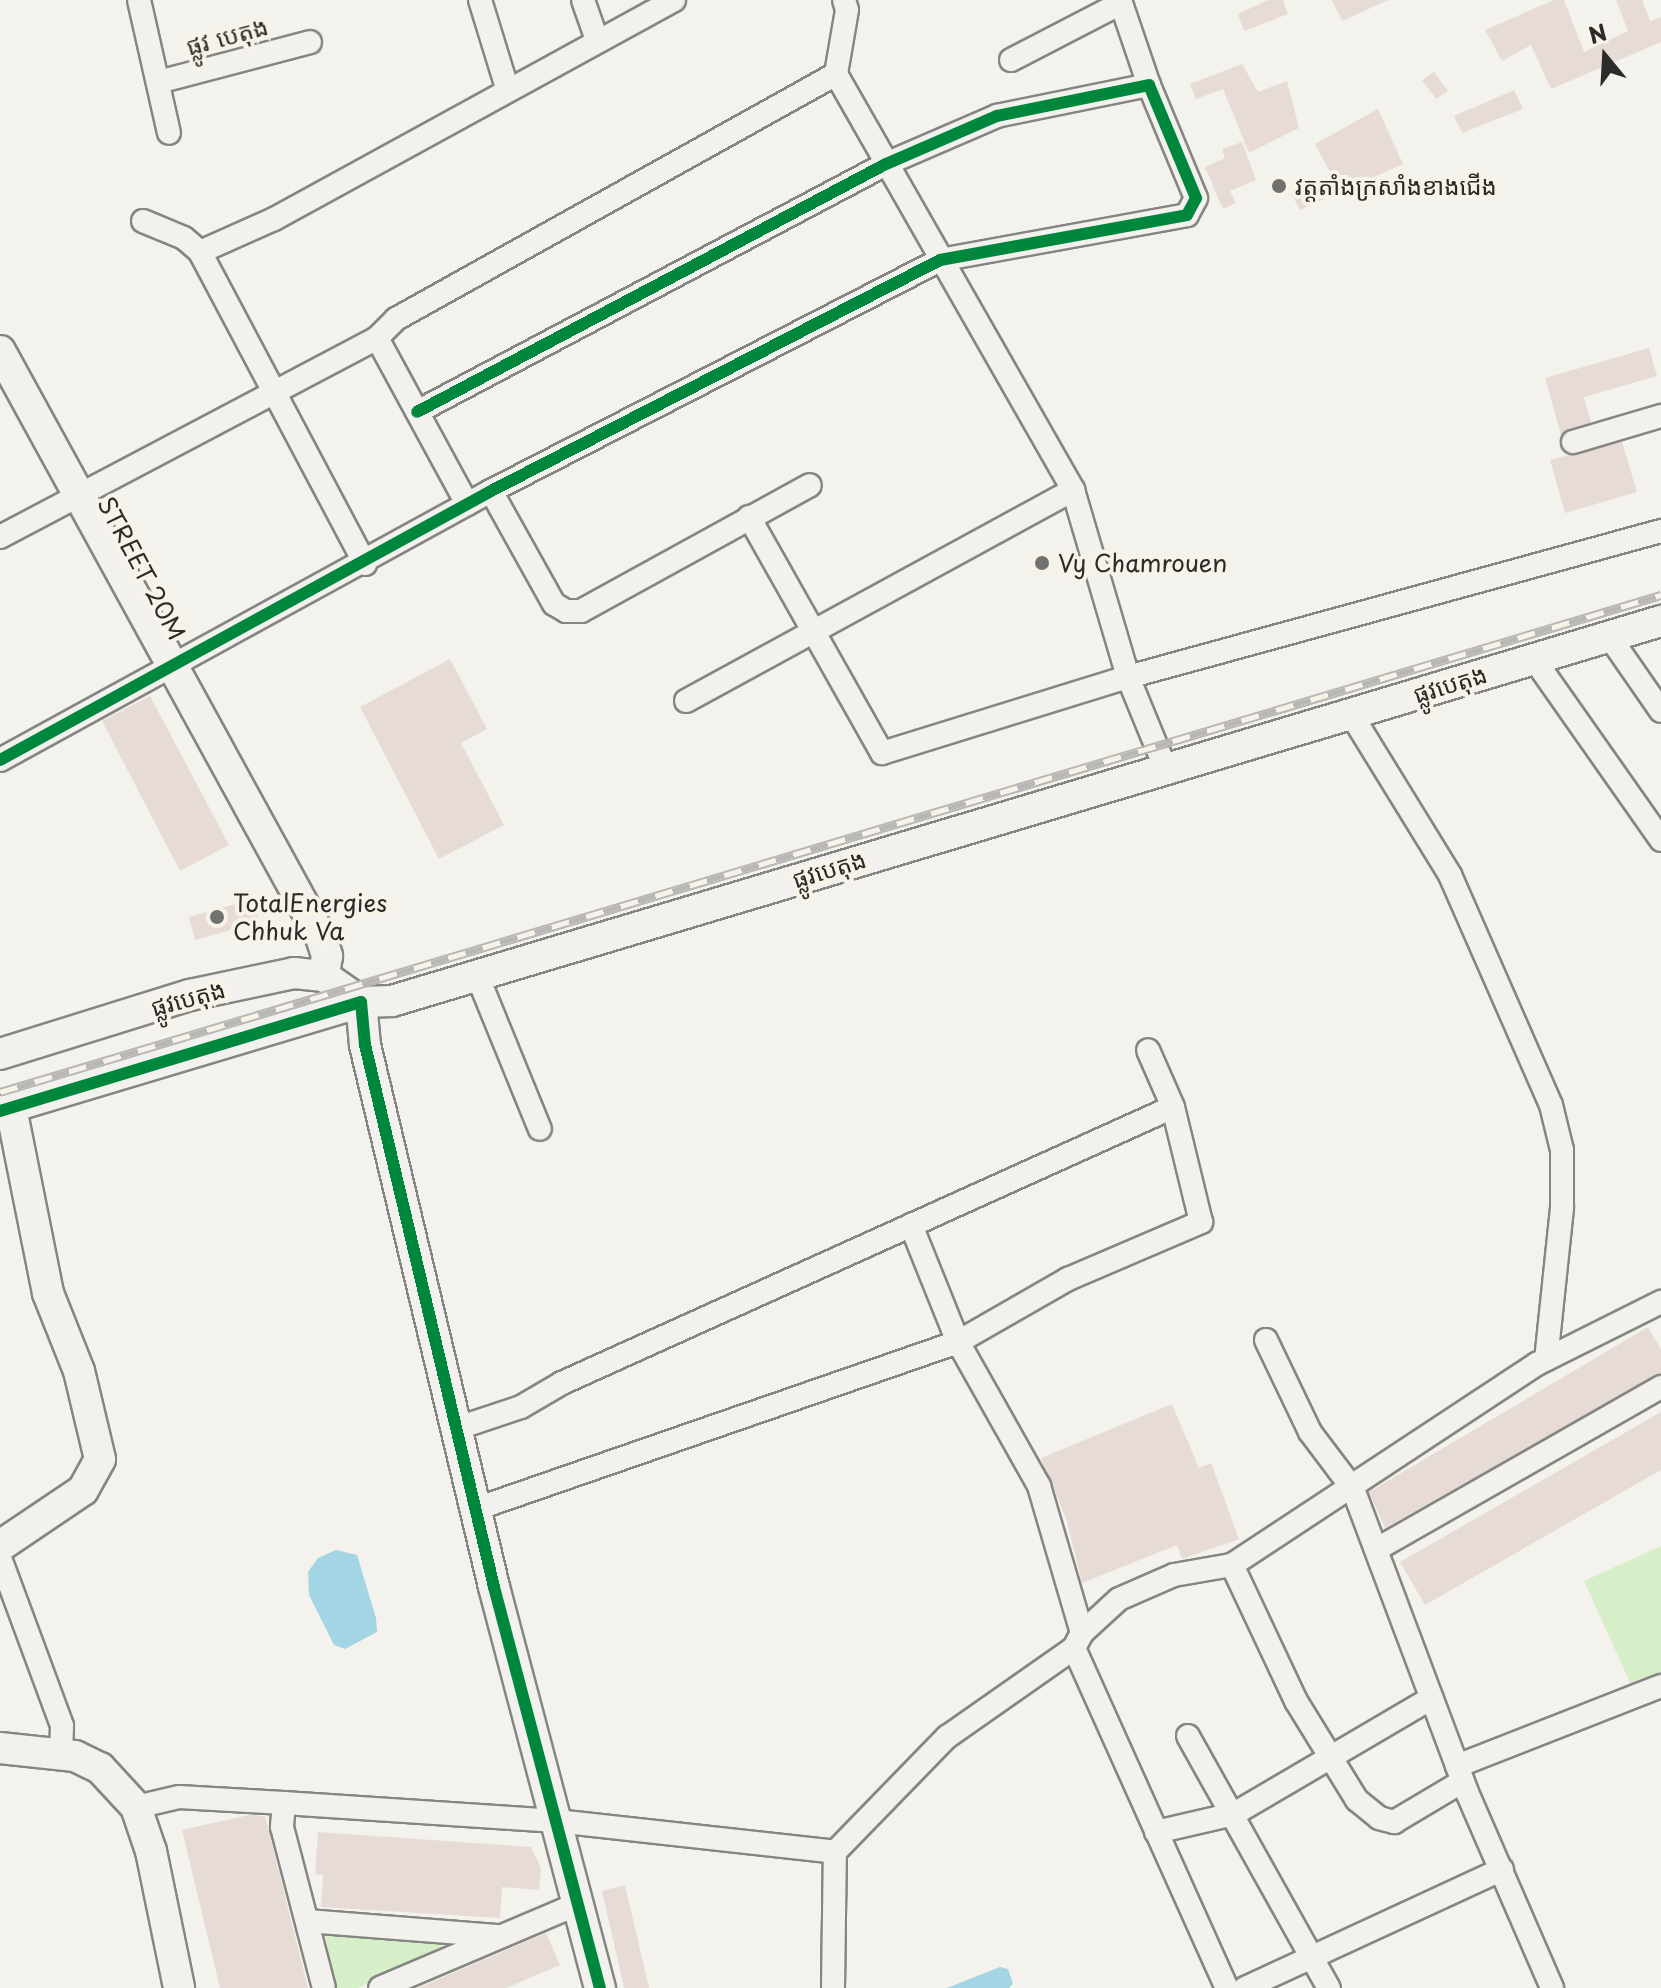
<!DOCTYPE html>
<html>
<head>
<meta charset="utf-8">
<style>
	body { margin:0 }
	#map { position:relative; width:1661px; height:1988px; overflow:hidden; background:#f4f2ec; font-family:"Playpen Sans","Noto Sans Khmer",sans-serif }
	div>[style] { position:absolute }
	.green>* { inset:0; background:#d7efc8 }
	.water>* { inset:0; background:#a3d5e4 }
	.building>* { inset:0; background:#e6dbd5 }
	.roads { filter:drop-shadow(2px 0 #858582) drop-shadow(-2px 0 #858582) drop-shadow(0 2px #858582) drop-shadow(0 -2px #858582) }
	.street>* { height:22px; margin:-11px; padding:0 11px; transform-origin:11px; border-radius:11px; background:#f2f1ed }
	.secondary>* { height:30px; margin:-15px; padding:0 15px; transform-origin:15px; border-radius:15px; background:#f2f1ed }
	.rail>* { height:9px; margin-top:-4.5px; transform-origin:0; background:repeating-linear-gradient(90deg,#f7f3e8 0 18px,#b8b7b5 0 36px); box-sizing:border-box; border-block:2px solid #b8b7b5 }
	.cycleway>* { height:12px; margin:-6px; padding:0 6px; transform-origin:6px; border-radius:6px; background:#00873e }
	.dots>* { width:22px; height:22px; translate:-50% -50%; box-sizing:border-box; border:4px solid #f7f3e8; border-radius:50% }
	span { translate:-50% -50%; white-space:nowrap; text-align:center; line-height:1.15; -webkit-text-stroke:8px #f7f3e8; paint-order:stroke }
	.street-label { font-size:24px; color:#2b2b2b }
	.poi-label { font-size:24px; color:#2b2b2b }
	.left { translate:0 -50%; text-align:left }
	.north { position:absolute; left:1565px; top:16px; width:80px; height:80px; -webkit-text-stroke:6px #f7f3e8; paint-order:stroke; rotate:342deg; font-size:22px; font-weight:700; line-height:32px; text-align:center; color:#2b2b2b }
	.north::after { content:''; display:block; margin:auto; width:28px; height:36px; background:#2b2b2b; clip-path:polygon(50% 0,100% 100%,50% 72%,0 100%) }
</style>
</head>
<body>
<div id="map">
	<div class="green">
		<div style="clip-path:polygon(1661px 1546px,1661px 1674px,1632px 1687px,1584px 1581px)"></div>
		<div style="clip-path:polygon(330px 1931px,440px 1943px,444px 1952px,358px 1988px,335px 1988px,325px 1934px)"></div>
	</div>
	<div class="water">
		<div style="clip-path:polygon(336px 1550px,357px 1555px,376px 1618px,377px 1632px,345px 1649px,334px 1645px,309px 1595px,308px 1572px,318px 1558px)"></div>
		<div style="clip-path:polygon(1000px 1967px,1008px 1969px,1013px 1984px,1009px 1988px,947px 1988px)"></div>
	</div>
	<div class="building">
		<div style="clip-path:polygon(1268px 0,1283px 0,1288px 14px,1244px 31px,1238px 14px)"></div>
		<div style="clip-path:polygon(1332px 0,1388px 0,1342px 21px)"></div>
		<div style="clip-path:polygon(1554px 0,1564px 0,1584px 52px,1628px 31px,1616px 0,1642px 0,1650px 21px,1661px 17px,1661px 42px,1551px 89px,1531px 45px,1502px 61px,1485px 30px)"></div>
		<div style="clip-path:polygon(1242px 64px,1258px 92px,1287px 81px,1299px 128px,1249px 153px,1223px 89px,1196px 99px,1190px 84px)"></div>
		<div style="clip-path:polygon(1434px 72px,1448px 91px,1436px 99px,1422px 80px)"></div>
		<div style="clip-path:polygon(1514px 90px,1523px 109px,1462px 133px,1454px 116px)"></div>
		<div style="clip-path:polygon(1378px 109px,1403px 164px,1300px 210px,1291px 193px,1331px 174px,1315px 144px)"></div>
		<div style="clip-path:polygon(1242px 142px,1256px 180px,1230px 191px,1236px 203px,1223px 209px,1205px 167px,1225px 158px,1222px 149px)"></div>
		<div style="clip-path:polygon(1649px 348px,1657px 376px,1584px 397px,1591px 422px,1561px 435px,1545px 378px)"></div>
		<div style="clip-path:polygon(1622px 442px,1637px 492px,1565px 513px,1550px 460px)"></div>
		<div style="clip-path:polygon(450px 659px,487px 729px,461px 743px,504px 825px,439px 859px,360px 707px)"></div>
		<div style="clip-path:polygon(150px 696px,229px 845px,180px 871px,102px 721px)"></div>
		<div style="clip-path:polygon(253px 899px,259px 922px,195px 940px,189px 917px)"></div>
		<div style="clip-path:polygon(1648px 1327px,1661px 1350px,1661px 1373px,1385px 1528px,1369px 1492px)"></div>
		<div style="clip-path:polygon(1172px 1404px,1199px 1468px,1211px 1463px,1239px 1539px,1182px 1559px,1177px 1545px,1082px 1583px,1067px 1521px,1041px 1458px)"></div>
		<div style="clip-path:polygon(1661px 1412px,1661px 1470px,1425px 1605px,1400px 1562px)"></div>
		<div style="clip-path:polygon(249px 1815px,265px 1816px,308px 1988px,220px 1988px,182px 1830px)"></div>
		<div style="clip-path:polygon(318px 1832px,531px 1847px,541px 1868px,539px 1890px,502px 1887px,500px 1918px,321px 1907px,323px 1875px,315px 1874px)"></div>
		<div style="clip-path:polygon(625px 1885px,649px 1988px,624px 1988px,602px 1891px)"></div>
		<div style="clip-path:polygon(546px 1933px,560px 1965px,506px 1988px,418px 1988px)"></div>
	</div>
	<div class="roads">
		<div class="street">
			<div style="left:139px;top:0;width:136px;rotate:77.3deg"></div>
			<div style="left:480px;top:0;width:92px;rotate:72.9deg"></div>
			<div style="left:583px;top:0;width:42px;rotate:70.7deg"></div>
			<div style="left:844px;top:0;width:10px;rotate:73deg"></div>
			<div style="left:847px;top:10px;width:65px;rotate:99.8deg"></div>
			<div style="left:836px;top:74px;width:479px;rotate:60.3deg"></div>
			<div style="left:1073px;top:490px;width:195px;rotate:73.6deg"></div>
			<div style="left:1128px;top:677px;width:97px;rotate:67.7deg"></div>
			<div style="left:1120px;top:0;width:90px;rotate:71.2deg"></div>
			<div style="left:1011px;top:60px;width:124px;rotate:-27.4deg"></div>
			<div style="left:158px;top:82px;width:157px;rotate:-14.7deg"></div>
			<div style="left:143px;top:221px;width:44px;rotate:22.5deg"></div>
			<div style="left:184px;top:238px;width:21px;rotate:41deg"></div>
			<div style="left:200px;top:252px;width:353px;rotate:62.1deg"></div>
			<div style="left:200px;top:252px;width:81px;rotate:-24deg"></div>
			<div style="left:274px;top:219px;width:456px;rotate:-28.7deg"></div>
			<div style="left:377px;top:338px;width:189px;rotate:61.5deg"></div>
			<div style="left:1573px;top:442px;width:92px;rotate:-16.5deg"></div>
			<div style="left:491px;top:491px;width:129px;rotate:60.9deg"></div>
			<div style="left:554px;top:604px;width:14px;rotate:30deg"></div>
			<div style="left:566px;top:611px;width:15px"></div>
			<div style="left:581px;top:611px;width:261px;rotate:-28.8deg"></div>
			<div style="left:749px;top:517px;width:271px;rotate:60.6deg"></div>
			<div style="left:882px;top:753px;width:257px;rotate:-17.2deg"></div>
			<div style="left:1128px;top:677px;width:553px;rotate:-15.32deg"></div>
			<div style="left:0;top:537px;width:426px;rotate:-27.8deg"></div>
			<div style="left:377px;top:338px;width:27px;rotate:-45deg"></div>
			<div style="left:396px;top:319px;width:504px;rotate:-29.11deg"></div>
			<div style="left:1609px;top:636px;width:91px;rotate:55.3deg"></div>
			<div style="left:1534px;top:659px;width:221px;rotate:54.9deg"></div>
			<div style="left:686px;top:701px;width:441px;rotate:-28.6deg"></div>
			<div style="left:1351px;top:714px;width:189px;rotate:58.4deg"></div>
			<div style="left:1450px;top:875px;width:251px;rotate:66.3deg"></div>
			<div style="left:1551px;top:1105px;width:46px;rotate:76.3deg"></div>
			<div style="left:1562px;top:1150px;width:58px;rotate:90deg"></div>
			<div style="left:1562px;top:1208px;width:152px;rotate:96deg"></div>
			<div style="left:0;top:760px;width:560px;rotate:-28.72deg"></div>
			<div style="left:491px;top:491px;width:505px;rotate:-27.22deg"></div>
			<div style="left:940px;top:260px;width:251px;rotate:-10.3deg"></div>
			<div style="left:1187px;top:215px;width:19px;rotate:-62deg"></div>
			<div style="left:1196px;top:198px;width:122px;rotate:-112.6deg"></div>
			<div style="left:1149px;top:85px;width:155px;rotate:168.5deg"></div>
			<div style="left:997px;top:116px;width:123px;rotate:156.6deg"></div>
			<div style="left:884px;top:165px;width:528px;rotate:152.13deg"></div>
			<div style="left:477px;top:975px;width:166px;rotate:67.8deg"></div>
			<div style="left:911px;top:1225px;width:126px;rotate:68.1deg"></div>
			<div style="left:958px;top:1342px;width:165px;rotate:60.6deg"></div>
			<div style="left:1039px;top:1486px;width:153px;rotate:73.7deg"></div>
			<div style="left:1266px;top:1340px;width:102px;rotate:64.4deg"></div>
			<div style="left:1310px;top:1432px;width:71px;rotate:53deg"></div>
			<div style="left:1353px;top:1489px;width:322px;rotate:69.4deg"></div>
			<div style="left:1466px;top:1790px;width:216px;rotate:66.5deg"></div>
			<div style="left:458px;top:1428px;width:66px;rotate:-18.4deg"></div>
			<div style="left:521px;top:1407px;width:48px;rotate:-30.3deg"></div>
			<div style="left:562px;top:1383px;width:670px;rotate:-24.31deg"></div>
			<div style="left:476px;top:1509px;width:510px;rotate:-19.11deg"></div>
			<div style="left:958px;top:1342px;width:127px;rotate:-29.8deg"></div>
			<div style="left:1068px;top:1279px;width:145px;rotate:-23.2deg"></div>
			<div style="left:1201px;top:1222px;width:118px;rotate:-103.7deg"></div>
			<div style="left:1173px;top:1107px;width:62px;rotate:-113.7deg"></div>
			<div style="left:1377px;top:1549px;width:327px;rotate:-29.7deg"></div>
			<div style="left:0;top:1558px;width:179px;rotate:69.7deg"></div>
			<div style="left:62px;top:1726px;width:24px;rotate:92deg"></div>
			<div style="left:1232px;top:1565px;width:150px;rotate:64.8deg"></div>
			<div style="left:1296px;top:1701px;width:116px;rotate:58.4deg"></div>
			<div style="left:1357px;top:1800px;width:28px;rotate:39deg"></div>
			<div style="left:1379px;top:1818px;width:16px;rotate:15deg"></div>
			<div style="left:1394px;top:1822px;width:80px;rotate:-30.7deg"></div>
			<div style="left:1074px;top:1648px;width:373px;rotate:65.8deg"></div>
			<div style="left:1188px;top:1736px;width:289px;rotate:60.8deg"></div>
			<div style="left:1457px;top:1766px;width:219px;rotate:-21.4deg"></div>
			<div style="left:284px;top:1803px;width:24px;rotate:95deg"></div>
			<div style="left:282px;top:1827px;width:166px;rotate:75.4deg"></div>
			<div style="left:136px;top:1807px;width:44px;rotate:-13.1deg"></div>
			<div style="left:179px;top:1797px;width:105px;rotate:3.3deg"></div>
			<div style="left:284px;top:1803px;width:273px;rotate:3.8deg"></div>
			<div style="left:556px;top:1821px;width:281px;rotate:6.3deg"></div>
			<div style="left:1156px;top:1832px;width:80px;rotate:-13deg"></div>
			<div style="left:1234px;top:1814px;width:229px;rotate:-30.4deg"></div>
			<div style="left:307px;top:1921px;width:190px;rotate:4.5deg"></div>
			<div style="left:380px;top:1988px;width:215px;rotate:-23deg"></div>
			<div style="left:833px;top:1988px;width:136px;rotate:-89.2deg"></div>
			<div style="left:835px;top:1852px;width:161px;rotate:-45.8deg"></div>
			<div style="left:947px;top:1737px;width:155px;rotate:-35deg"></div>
			<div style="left:1074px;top:1648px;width:17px;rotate:-62deg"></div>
			<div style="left:1082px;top:1633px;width:50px;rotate:-42.6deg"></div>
			<div style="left:1119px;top:1599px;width:60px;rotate:-23.6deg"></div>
			<div style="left:1174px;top:1575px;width:59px;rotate:-9.8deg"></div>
			<div style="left:1232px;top:1565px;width:365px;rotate:-33.4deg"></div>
			<div style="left:1537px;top:1364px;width:139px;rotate:-26.6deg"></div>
			<div style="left:1245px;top:1988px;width:283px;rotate:-24.8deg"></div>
		</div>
		<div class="secondary">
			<div style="left:0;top:351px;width:668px;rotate:61.29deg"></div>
			<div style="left:321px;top:937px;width:20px;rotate:72deg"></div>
			<div style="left:327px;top:956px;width:20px;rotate:99deg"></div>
			<div style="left:0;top:1054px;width:199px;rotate:-17.3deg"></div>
			<div style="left:190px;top:995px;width:106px;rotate:-11.9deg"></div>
			<div style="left:294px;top:973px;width:30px;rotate:6deg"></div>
			<div style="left:324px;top:976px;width:45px;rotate:35.1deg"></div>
			<div style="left:361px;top:1002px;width:31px;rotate:-2deg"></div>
			<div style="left:392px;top:1001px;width:1325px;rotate:-16.67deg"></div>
			<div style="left:0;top:1546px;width:100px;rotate:-34deg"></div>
			<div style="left:83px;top:1490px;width:35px;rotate:-61deg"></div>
			<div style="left:100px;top:1459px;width:90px;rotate:-103.4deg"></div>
			<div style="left:79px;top:1371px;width:84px;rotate:-111.7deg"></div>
			<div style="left:48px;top:1293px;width:190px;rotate:-101.3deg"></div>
			<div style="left:11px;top:1107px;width:365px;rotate:-16.7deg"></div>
			<div style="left:361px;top:1002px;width:43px;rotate:84.7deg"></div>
			<div style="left:365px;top:1045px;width:557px;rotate:76.61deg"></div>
			<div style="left:494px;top:1587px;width:415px;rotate:75.2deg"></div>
			<div style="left:0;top:1748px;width:75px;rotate:6.1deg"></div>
			<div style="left:75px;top:1756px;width:28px;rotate:26deg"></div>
			<div style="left:100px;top:1768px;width:53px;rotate:47.3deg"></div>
			<div style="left:136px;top:1807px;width:46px;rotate:71.2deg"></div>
			<div style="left:151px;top:1851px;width:140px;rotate:78.4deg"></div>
		</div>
	</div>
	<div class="rail">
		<div style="left:0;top:1092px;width:1734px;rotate:-16.66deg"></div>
	</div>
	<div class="cycleway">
		<div style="left:0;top:760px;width:560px;rotate:-28.72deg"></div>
		<div style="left:491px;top:491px;width:505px;rotate:-27.22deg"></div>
		<div style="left:940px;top:260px;width:251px;rotate:-10.3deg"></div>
		<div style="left:1187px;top:215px;width:19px;rotate:-62deg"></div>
		<div style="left:1196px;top:198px;width:122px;rotate:-112.6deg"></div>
		<div style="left:1149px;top:85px;width:155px;rotate:168.5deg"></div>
		<div style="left:997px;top:116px;width:123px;rotate:156.6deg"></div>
		<div style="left:884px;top:165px;width:528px;rotate:152.13deg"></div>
		<div style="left:0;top:1111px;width:377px;rotate:-16.8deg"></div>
		<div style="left:361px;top:1002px;width:43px;rotate:84.7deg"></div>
		<div style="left:365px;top:1045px;width:557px;rotate:76.61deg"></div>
		<div style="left:494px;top:1587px;width:415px;rotate:75.2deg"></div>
	</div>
	<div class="dots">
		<div style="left:1279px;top:186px;background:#71716f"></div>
		<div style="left:1042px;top:563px;background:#71716f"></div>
		<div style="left:217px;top:917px;background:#71716f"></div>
	</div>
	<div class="street-label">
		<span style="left:227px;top:36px;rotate:-15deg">ផ្លូវ បេតុង</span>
		<span style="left:142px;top:568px;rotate:62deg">STREET 20M</span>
		<span style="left:1450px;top:684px;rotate:-17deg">ផ្លូវបេតុង</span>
		<span style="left:829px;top:869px;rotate:-17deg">ផ្លូវបេតុង</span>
		<span style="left:188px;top:998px;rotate:-15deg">ផ្លូវបេតុង</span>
	</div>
	<div class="poi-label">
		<span class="left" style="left:1295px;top:186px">វត្តតាំងក្រសាំងខាងជើង</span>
		<span class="left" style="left:1058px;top:563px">Vy Chamrouen</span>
		<span class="left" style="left:233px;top:917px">TotalEnergies<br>Chhuk Va</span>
	</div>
	<div class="north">N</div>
</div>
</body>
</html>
